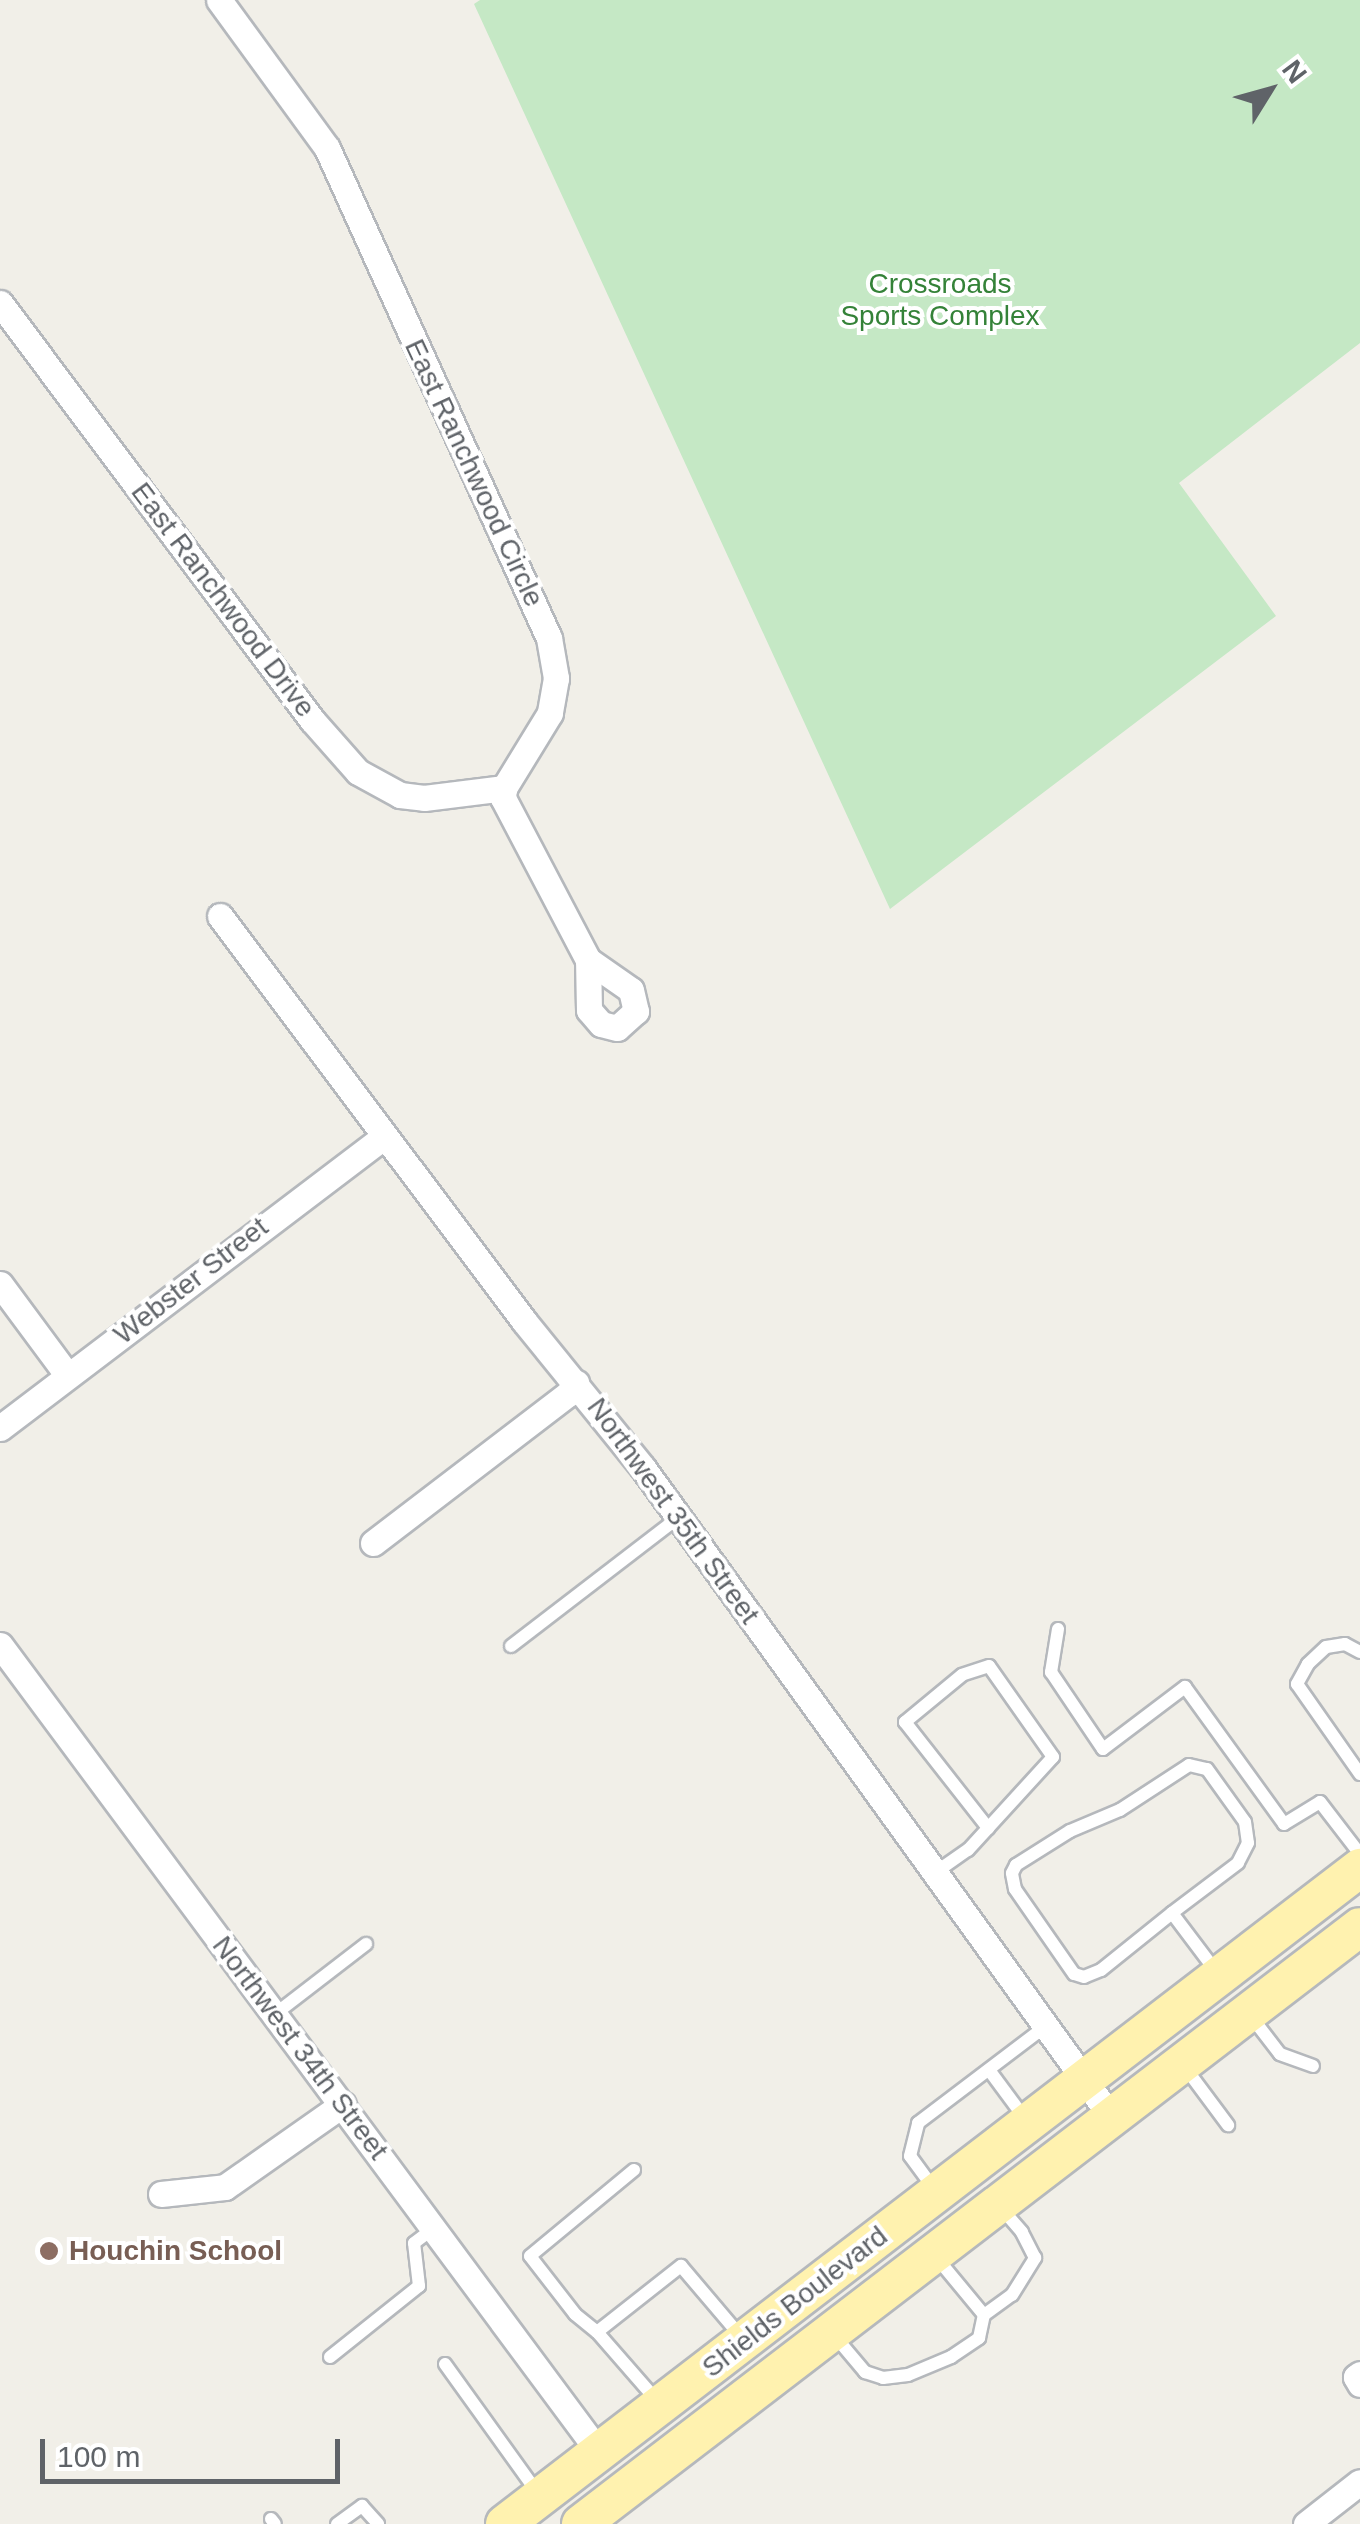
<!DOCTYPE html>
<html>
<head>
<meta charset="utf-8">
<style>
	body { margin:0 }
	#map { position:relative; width:1360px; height:2524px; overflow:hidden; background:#f1efe8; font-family:Helvetica,sans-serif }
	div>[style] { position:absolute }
	.green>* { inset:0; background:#c5e8c5 }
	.roads { filter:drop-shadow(2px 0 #b5b8bc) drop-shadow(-2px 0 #b5b8bc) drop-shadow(0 2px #b5b8bc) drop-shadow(0 -2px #b5b8bc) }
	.lane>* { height:12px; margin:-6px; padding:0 6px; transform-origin:6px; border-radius:6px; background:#fff }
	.street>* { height:25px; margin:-12.5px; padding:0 12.5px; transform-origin:12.5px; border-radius:12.5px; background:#fff }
	.primary>* { height:38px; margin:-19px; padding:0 19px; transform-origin:19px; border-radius:19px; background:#fff2af }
	.dots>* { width:28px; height:28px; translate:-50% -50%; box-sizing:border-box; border:5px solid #fff; border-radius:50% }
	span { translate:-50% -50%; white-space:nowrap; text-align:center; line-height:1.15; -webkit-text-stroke:8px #fff; paint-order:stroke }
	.park-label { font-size:28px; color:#348238 }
	.street-label { font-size:28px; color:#5f6368 }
	.education-label { font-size:28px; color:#785e54; font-weight:700 }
	.left { translate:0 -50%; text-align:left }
	.north { position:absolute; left:1220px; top:40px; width:100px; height:100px; -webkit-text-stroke:8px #fff; paint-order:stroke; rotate:53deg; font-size:28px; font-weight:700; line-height:40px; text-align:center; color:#5f6368 }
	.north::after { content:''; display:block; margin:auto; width:35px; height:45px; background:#5f6368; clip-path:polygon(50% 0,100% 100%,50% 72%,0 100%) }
	.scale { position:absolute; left:40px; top:2439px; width:300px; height:45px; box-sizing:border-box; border:5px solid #5f6368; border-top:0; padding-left:12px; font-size:30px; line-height:35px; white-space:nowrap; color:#5f6368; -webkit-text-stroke:8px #fff; paint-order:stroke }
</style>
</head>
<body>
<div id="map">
	<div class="green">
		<div style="clip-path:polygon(480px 0,1360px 0,1360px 343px,1179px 483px,1276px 616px,890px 909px,474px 4px)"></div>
	</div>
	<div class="roads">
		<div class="lane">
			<div style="left:1058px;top:1629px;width:44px;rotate:99.2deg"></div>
			<div style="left:1051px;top:1672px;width:93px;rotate:56deg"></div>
			<div style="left:1103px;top:1749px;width:103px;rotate:-37.1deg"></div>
			<div style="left:1185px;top:1687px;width:169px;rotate:54.1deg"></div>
			<div style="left:1284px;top:1824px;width:42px;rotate:-31.4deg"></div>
			<div style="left:1320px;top:1802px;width:66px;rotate:52.4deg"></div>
			<div style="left:511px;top:1646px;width:212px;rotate:-37.5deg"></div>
			<div style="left:1360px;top:1652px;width:17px;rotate:-152deg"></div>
			<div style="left:1345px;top:1644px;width:19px;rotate:171deg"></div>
			<div style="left:1326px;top:1647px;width:25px;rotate:137deg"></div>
			<div style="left:1308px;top:1664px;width:23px;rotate:119deg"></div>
			<div style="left:1297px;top:1684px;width:110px;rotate:55deg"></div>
			<div style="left:936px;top:1872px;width:39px;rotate:-35deg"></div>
			<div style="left:968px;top:1850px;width:126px;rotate:-47.6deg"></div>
			<div style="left:1053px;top:1757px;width:111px;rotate:-125.1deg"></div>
			<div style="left:989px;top:1666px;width:28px;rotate:162deg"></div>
			<div style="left:962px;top:1675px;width:74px;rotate:140.5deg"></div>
			<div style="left:905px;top:1722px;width:135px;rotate:51.9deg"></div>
			<div style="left:1172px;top:1913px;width:91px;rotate:141.2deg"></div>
			<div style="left:1101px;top:1970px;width:18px;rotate:158deg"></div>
			<div style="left:1084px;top:1977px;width:10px;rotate:-163deg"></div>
			<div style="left:1074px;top:1974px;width:103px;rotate:-124.8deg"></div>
			<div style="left:1015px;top:1889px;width:16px;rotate:-101deg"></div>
			<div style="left:1012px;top:1873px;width:9px;rotate:-63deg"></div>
			<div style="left:1016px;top:1865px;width:64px;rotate:-32.2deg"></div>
			<div style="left:1070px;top:1831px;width:54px;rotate:-22.8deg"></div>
			<div style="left:1120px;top:1810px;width:82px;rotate:-33.1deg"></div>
			<div style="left:1189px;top:1765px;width:18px;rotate:13deg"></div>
			<div style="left:1207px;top:1769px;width:65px;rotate:54.4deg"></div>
			<div style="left:1245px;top:1822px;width:21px;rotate:82deg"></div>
			<div style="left:1248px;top:1843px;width:22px;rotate:117deg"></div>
			<div style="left:1238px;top:1863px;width:83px;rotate:142.9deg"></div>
			<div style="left:1172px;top:1913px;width:76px;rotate:53deg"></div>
			<div style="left:275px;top:2014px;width:115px;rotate:-37.6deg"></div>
			<div style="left:1250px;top:2015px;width:49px;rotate:52.4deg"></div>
			<div style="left:1280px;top:2054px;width:35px;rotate:20deg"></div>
			<div style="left:1184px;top:2066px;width:74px;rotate:53.3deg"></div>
			<div style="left:989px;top:2070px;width:62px;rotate:53.5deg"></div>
			<div style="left:935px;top:2190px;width:42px;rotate:-126.3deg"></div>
			<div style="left:910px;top:2156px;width:34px;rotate:-76deg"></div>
			<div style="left:918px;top:2123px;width:161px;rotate:-37.2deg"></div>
			<div style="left:936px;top:2257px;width:75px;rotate:50.4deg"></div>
			<div style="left:984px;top:2315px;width:34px;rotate:-36deg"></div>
			<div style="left:1012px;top:2295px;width:44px;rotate:-58.1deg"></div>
			<div style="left:1035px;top:2258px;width:29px;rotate:-117deg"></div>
			<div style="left:1022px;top:2232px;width:33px;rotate:-131deg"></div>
			<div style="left:597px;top:2332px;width:28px;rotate:-141deg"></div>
			<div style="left:575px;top:2314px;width:73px;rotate:-127.8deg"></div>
			<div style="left:530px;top:2256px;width:135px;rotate:-39.6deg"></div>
			<div style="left:833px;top:2334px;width:50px;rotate:49.9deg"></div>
			<div style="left:865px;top:2372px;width:19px;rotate:18deg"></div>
			<div style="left:883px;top:2378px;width:25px;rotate:-7deg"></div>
			<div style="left:908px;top:2375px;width:47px;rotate:-22.7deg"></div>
			<div style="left:951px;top:2357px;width:34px;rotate:-34deg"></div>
			<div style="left:979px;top:2338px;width:24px;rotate:-78deg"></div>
			<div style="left:330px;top:2357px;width:114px;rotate:-38.6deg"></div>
			<div style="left:419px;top:2286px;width:43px;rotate:-96.6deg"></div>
			<div style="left:414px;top:2243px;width:25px;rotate:-37deg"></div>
			<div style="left:445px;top:2364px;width:161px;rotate:54.3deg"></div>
			<div style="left:659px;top:2403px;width:94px;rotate:-131.1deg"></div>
			<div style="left:597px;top:2332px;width:107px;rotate:-38.2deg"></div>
			<div style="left:681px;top:2266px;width:94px;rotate:49.7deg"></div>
			<div style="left:271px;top:2519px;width:6px;rotate:51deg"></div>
			<div style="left:337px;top:2524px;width:31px;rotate:-36deg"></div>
			<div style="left:362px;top:2506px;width:24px;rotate:48deg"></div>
		</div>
		<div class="street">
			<div style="left:219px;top:0;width:183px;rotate:53.9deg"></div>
			<div style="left:327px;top:148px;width:538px;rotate:65.63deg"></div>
			<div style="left:549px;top:638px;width:41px;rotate:80.1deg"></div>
			<div style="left:556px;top:678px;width:36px;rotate:100deg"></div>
			<div style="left:550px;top:713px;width:88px;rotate:121.5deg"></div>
			<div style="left:504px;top:788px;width:10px;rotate:96deg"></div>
			<div style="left:503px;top:798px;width:183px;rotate:62.3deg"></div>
			<div style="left:588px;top:960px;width:52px;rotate:34.9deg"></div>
			<div style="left:631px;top:990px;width:22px;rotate:77deg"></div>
			<div style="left:636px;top:1011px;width:25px;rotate:138deg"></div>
			<div style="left:617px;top:1028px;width:16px;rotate:-166deg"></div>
			<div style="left:601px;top:1024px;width:18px;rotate:-131deg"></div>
			<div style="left:589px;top:1010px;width:50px;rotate:-91.1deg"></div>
			<div style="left:0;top:303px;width:521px;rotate:53.2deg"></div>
			<div style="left:312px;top:720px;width:69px;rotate:48.5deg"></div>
			<div style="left:358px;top:772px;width:48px;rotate:28.7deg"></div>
			<div style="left:400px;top:795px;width:24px;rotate:7deg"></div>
			<div style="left:424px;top:798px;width:81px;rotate:-7.1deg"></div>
			<div style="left:220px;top:916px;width:506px;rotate:53.11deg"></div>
			<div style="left:524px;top:1321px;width:189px;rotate:51deg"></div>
			<div style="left:643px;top:1468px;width:802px;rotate:54.19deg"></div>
			<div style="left:0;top:1284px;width:114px;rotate:53.5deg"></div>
			<div style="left:0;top:1428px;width:482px;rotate:-37.2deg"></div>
			<div style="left:373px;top:1543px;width:245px;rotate:-37.4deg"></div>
			<div style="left:568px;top:1394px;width:14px;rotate:-54deg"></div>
			<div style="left:0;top:1645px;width:1005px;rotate:53.42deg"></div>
			<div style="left:161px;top:2194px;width:64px;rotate:-6.2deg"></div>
			<div style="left:225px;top:2187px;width:144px;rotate:-35.1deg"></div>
			<div style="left:1360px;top:2374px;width:5px;rotate:143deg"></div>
			<div style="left:1356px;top:2377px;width:8px;rotate:60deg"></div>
			<div style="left:1306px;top:2524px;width:68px;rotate:-37.9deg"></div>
		</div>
		<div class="primary">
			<div style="left:505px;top:2524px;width:1078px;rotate:-37.5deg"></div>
			<div style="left:581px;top:2524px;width:981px;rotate:-37.47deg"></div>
		</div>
	</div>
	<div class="dots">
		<div style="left:49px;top:2251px;background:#8d6e63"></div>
	</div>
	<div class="park-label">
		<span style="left:940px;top:300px">Crossroads<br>Sports Complex</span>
	</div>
	<div class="street-label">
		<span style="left:474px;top:473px;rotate:65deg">East Ranchwood Circle</span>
		<span style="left:223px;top:600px;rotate:53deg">East Ranchwood Drive</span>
		<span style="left:191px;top:1281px;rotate:-38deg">Webster Street</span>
		<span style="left:673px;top:1511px;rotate:54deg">Northwest 35th Street</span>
		<span style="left:300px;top:2048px;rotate:53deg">Northwest 34th Street</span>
		<span style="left:795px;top:2302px;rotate:-38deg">Shields Boulevard</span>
	</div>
	<div class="education-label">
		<span class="left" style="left:69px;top:2251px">Houchin School</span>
	</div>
	<div class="north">N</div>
	<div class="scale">100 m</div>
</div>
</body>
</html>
